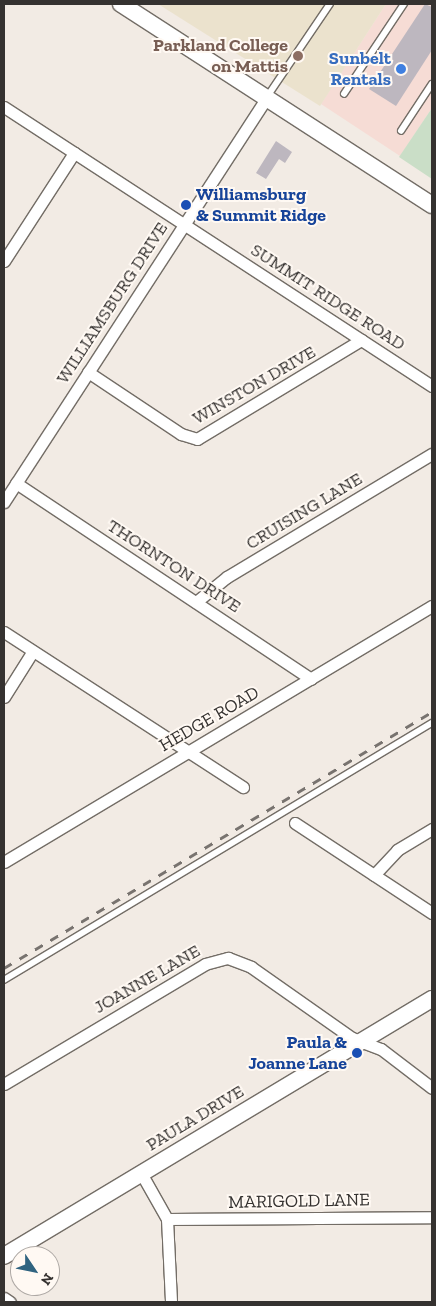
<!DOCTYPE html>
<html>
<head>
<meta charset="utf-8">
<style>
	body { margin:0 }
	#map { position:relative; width:436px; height:1306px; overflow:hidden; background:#f2ebe4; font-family:"Zilla Slab",serif }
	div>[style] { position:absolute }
	.industrial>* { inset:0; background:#f6dcd5 }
	.education>* { inset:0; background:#ebe2cd }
	.green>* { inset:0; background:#cadec7 }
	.building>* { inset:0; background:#bdb7bf }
	.roads { filter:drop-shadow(1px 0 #736d66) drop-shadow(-1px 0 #736d66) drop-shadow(0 1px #736d66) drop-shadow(0 -1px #736d66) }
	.lane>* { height:5.5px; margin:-2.75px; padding:0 2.75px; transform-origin:2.75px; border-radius:2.75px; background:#fff }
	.street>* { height:11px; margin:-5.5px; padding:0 5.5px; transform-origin:5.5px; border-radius:5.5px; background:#fff }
	.secondary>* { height:16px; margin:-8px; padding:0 8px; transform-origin:8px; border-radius:8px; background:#fff }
	.rail>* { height:3px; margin-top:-1.5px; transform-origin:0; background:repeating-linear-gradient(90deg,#78736f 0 9px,transparent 0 18px) }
	.dots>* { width:14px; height:14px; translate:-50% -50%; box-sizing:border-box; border:2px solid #fff9f3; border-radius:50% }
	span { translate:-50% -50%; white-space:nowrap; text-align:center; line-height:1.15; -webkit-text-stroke:4px #fff9f3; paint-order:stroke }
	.education-label { font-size:18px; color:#785e54; font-weight:700 }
	.right { translate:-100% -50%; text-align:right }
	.shop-label { font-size:18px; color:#366cbe; font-weight:700 }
	.transit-label { font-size:18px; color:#164399; font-weight:700 }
	.left { translate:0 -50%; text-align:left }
	.street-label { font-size:18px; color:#353230 }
	.frame { position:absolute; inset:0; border:5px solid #353230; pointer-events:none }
	.north { position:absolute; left:10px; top:1246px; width:50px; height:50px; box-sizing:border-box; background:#fff9f3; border:1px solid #aea9a5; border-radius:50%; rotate:124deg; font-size:14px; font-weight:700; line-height:20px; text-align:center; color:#353230 }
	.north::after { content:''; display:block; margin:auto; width:18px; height:22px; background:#306480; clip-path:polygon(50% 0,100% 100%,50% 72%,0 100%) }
</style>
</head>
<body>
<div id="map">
	<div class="industrial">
		<div style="clip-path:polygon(386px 4px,432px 4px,432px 108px,400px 156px,321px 104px)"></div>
	</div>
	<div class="education">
		<div style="clip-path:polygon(158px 4px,386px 4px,320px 106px)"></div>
	</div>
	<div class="green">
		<div style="clip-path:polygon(432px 108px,432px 179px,399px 157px)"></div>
	</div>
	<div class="building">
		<div style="clip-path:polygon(425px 4px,432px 7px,432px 50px,396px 106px,369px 89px)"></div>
		<div style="clip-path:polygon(276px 141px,292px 152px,285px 163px,279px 159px,266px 179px,256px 173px)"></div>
	</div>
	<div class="roads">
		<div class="lane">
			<div style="left:344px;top:94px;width:108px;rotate:-56.3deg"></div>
			<div style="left:267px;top:97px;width:112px;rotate:-55.9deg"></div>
			<div style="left:401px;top:131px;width:56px;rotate:-56.6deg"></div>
			<div style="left:4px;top:980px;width:499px;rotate:-31deg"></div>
		</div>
		<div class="street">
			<div style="left:4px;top:107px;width:511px;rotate:33.1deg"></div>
			<div style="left:4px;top:261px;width:129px;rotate:-57.1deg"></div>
			<div style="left:88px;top:372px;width:112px;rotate:33.7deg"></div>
			<div style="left:181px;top:434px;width:17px;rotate:17deg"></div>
			<div style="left:197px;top:439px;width:192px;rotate:-31.1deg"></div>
			<div style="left:16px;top:483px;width:354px;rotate:33.6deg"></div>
			<div style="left:4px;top:502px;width:482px;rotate:-57deg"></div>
			<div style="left:196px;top:602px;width:40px;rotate:-39deg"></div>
			<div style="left:227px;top:577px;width:239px;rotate:-31deg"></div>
			<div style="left:4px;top:632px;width:285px;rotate:33deg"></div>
			<div style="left:4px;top:697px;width:54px;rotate:-57.8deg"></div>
			<div style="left:295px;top:823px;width:164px;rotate:33.3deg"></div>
			<div style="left:4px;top:862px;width:499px;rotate:-30.9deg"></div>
			<div style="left:374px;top:875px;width:34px;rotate:-47deg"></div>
			<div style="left:397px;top:850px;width:41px;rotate:-31deg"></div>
			<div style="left:4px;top:1084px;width:234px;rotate:-30.8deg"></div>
			<div style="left:205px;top:964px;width:24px;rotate:-15deg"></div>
			<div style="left:228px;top:958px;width:25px;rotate:21deg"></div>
			<div style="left:251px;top:967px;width:123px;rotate:35.1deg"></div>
			<div style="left:352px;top:1038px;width:31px;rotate:21deg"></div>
			<div style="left:381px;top:1049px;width:64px;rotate:37.4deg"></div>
			<div style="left:141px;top:1173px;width:53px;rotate:60.5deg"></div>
			<div style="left:167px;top:1219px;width:83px;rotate:87.2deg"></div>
			<div style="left:167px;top:1219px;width:265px;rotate:-0.4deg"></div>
			<div style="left:4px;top:1298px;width:7px;rotate:34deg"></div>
		</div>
		<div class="secondary">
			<div style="left:121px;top:4px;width:370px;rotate:32.9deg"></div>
			<div style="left:4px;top:1256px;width:499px;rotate:-31deg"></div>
		</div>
	</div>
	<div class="rail">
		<div style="left:4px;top:968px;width:499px;rotate:-30.9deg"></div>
	</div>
	<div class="dots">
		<div style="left:298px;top:56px;background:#8d6e63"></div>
		<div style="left:401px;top:69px;background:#3f7fe0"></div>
		<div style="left:186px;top:205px;background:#1a4fb4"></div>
		<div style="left:357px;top:1053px;background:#1a4fb4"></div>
	</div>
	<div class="education-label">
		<span class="right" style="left:288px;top:56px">Parkland College<br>on Mattis</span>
	</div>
	<div class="shop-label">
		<span class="right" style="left:391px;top:69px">Sunbelt<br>Rentals</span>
	</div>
	<div class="transit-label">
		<span class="left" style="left:196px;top:205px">Williamsburg<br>&amp; Summit Ridge</span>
		<span class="right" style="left:347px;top:1053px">Paula &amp;<br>Joanne Lane</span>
	</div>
	<div class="street-label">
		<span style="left:328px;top:297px;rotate:33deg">SUMMIT RIDGE ROAD</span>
		<span style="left:112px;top:303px;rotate:-57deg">WILLIAMSBURG DRIVE</span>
		<span style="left:254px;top:385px;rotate:-30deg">WINSTON DRIVE</span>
		<span style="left:304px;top:511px;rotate:-31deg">CRUISING LANE</span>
		<span style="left:174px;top:566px;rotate:33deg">THORNTON DRIVE</span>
		<span style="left:209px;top:719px;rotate:-30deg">HEDGE ROAD</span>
		<span style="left:147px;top:979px;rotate:-30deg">JOANNE LANE</span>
		<span style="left:195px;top:1118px;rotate:-31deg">PAULA DRIVE</span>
		<span style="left:299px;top:1201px;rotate:-1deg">MARIGOLD LANE</span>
	</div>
	<div class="frame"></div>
	<div class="north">N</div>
</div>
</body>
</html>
